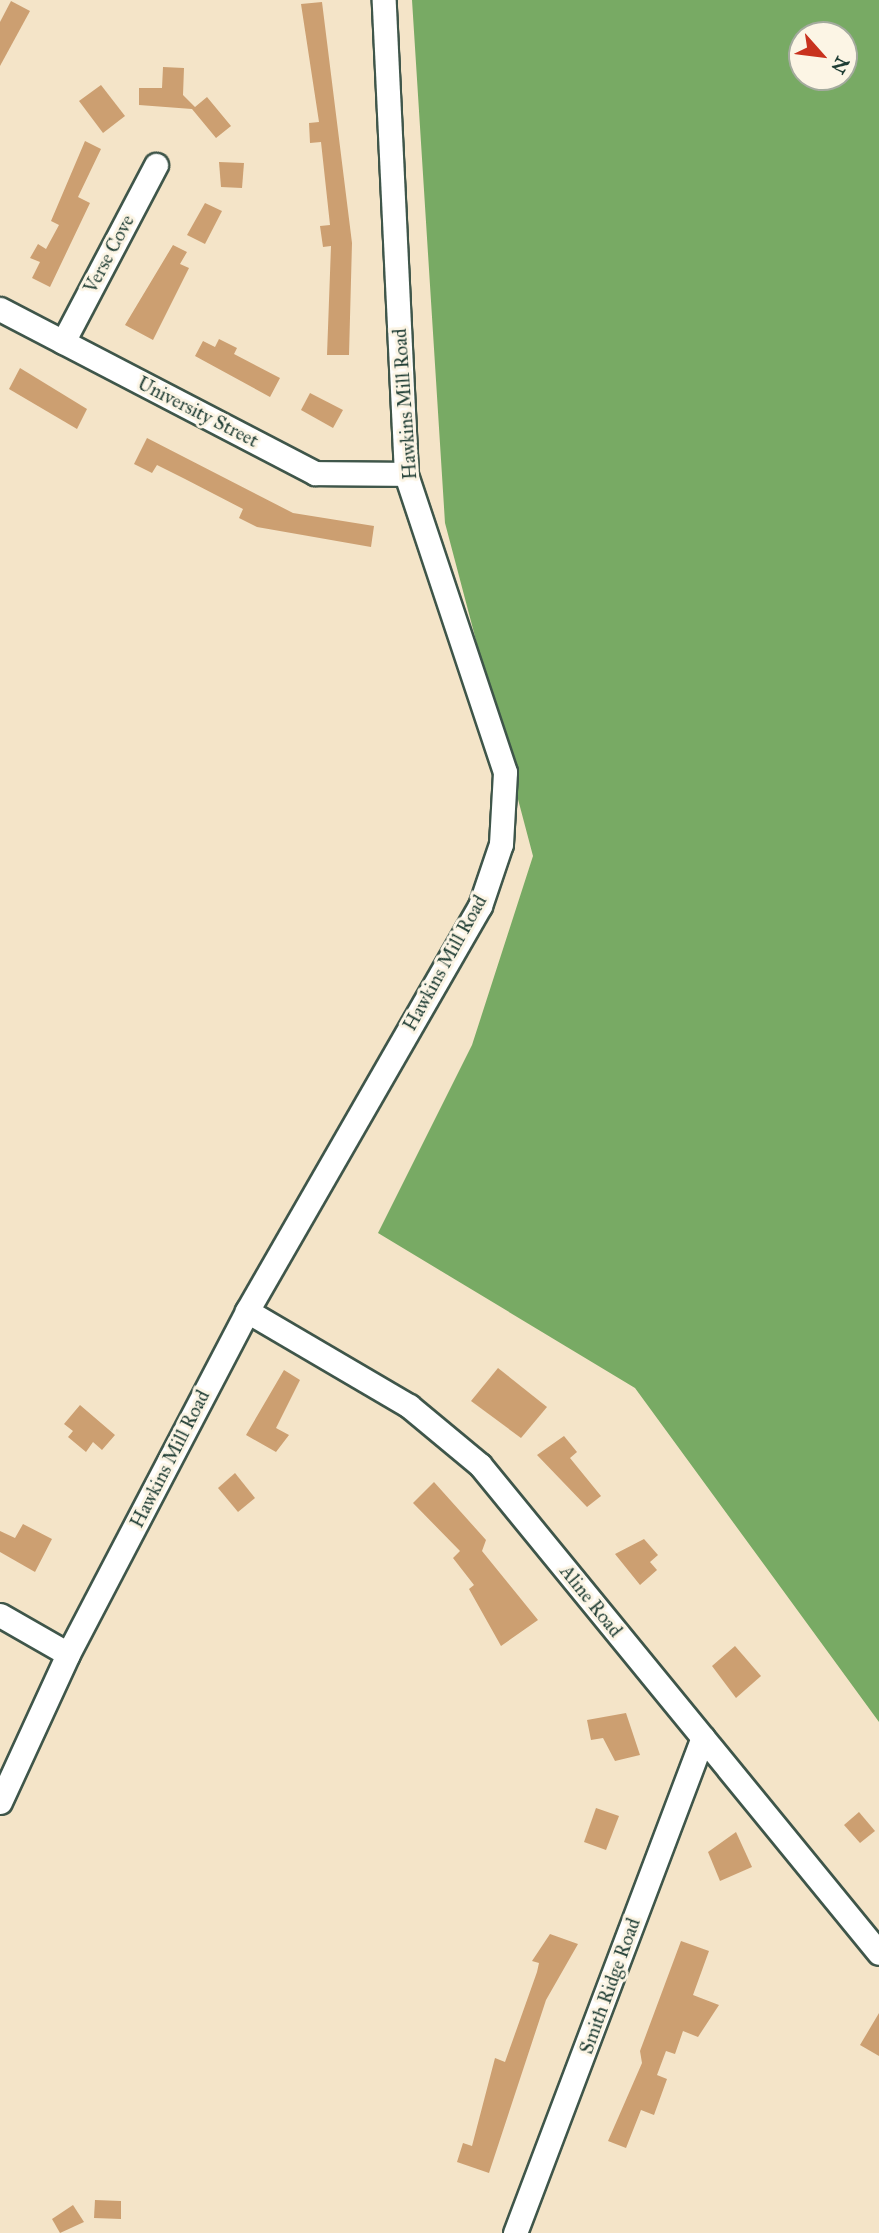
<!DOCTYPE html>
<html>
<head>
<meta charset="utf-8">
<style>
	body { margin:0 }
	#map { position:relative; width:879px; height:2233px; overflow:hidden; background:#f4e4c8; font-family:"IM FELL Great Primer",serif }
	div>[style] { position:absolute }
	.forest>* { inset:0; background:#78aa64 }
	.building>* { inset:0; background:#cc9f71 }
	.roads { filter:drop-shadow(2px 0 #3f564a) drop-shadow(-2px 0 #3f564a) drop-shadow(0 2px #3f564a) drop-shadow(0 -2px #3f564a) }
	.minor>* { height:23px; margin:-11.5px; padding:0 11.5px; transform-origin:11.5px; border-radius:11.5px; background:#fff }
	span { translate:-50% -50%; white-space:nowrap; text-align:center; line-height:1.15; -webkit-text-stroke:6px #fcf5e5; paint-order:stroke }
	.street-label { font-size:19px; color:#1f3d34 }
	.north { position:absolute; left:788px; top:21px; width:70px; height:70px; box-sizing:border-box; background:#fcf5e5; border:2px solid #a4ab9e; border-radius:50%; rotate:118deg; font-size:19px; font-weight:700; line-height:28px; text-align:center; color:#1f3d34 }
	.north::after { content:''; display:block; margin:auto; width:24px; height:32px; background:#c8321e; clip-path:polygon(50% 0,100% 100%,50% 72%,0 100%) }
</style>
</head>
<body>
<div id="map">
	<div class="forest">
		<div style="clip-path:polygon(evenodd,412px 0,879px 0,879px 1722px,635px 1388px,378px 1233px,472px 1045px,533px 856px,445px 523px,412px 0,802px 35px,844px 35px,844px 77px,802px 77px,802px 35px)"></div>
	</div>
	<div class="building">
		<div style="clip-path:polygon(11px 1px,30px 11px,0 66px,0 22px)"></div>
		<div style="clip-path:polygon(322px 2px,352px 243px,349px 355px,327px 355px,331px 246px,323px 247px,320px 226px,330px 225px,321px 142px,310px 143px,309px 123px,319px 122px,301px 4px)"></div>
		<div style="clip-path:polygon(163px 67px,184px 68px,183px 95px,195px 107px,207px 97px,231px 126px,216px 138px,192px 109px,139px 105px,139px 88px,162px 88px)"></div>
		<div style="clip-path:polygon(101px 85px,125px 116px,103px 133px,79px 101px)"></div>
		<div style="clip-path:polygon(85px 141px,101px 149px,78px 197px,90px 203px,50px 287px,32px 278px,40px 262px,30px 258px,38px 244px,46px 249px,59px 225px,51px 221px)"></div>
		<div style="clip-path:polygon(219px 162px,244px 163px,242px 188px,221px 187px)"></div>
		<div style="clip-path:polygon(205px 203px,222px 211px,205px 244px,187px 235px)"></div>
		<div style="clip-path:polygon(173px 245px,187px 252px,180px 264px,189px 268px,153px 340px,125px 325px)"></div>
		<div style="clip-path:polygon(219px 339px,237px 348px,234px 354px,280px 378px,270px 397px,195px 356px,203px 341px,215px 347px)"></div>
		<div style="clip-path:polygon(20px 368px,87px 409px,77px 429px,9px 389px)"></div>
		<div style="clip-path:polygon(310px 393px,343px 410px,333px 428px,301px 410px)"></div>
		<div style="clip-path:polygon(147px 438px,293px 513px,374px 526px,371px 547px,257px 527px,239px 518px,243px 509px,185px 479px,157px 465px,152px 473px,134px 464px)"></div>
		<div style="clip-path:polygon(498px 1368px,547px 1407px,521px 1438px,471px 1401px)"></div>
		<div style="clip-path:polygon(284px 1370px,300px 1380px,276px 1428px,289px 1435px,276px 1452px,246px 1435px)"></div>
		<div style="clip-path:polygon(80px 1405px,115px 1435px,102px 1450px,93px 1442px,86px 1452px,68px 1437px,73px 1431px,64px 1424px)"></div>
		<div style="clip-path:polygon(564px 1436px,577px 1452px,570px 1458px,601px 1496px,587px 1507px,537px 1455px)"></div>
		<div style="clip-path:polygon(235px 1473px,255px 1498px,238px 1512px,218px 1488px)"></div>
		<div style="clip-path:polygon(434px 1482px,486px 1540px,482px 1551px,538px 1620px,501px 1646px,469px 1589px,474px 1585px,453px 1558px,460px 1551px,413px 1503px)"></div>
		<div style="clip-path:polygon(23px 1524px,52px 1539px,35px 1572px,0 1552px,0 1531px,15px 1538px)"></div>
		<div style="clip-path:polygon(644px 1539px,658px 1555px,650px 1562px,657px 1570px,640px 1585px,615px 1554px)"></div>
		<div style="clip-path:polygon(735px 1646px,761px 1676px,736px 1698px,712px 1666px)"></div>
		<div style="clip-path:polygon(626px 1713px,640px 1755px,615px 1761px,603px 1738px,591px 1740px,587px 1720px)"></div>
		<div style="clip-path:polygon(596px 1808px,619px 1816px,606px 1850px,584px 1842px)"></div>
		<div style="clip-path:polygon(859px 1812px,875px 1831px,860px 1843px,844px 1825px)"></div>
		<div style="clip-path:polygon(736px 1832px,752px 1867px,720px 1881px,708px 1852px)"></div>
		<div style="clip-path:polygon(550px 1934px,578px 1944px,546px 2000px,489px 2173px,457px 2162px,463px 2143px,472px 2146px,495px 2058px,505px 2062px,537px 1972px,539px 1963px,532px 1961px)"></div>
		<div style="clip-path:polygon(681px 1941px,709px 1951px,693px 1995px,719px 2005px,698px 2037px,683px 2031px,675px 2054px,666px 2051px,657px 2075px,667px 2079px,654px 2115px,641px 2110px,626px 2148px,608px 2141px,642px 2063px,640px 2051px)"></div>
		<div style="clip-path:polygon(879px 2013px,879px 2056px,860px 2045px)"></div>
		<div style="clip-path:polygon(95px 2200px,121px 2201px,121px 2219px,94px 2218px)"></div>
		<div style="clip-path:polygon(73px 2205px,84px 2222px,60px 2233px,52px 2219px)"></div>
	</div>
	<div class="roads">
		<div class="minor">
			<div style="left:0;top:309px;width:355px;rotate:27.5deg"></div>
			<div style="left:315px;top:473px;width:91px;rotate:0.6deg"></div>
			<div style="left:63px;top:342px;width:200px;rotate:-62.3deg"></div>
			<div style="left:247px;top:1311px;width:188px;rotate:30.4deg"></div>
			<div style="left:409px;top:1406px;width:92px;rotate:39.7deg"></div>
			<div style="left:480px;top:1465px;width:630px;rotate:50.73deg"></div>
			<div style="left:0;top:1615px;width:78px;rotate:29.8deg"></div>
			<div style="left:0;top:1802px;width:163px;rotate:-65.3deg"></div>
			<div style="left:68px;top:1654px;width:387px;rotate:-62.4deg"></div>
			<div style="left:247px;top:1311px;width:467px;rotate:-60.1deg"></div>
			<div style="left:480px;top:906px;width:65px;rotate:-71.3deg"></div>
			<div style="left:501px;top:844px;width:72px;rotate:-86.8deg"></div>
			<div style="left:505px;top:772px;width:314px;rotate:-108.4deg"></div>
			<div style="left:406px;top:474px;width:475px;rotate:-92.7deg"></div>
			<div style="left:515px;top:2233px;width:530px;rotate:-69.24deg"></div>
		</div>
	</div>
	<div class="street-label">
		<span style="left:109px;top:254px;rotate:-62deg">Verse Cove</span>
		<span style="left:405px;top:404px;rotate:-94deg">Hawkins Mill Road</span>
		<span style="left:198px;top:412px;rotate:27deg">University Street</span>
		<span style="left:445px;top:963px;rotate:-61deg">Hawkins Mill Road</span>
		<span style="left:170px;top:1459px;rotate:-63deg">Hawkins Mill Road</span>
		<span style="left:591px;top:1601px;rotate:51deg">Aline Road</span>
		<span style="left:610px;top:1986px;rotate:-70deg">Smith Ridge Road</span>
	</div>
	<div class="north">N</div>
</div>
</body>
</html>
